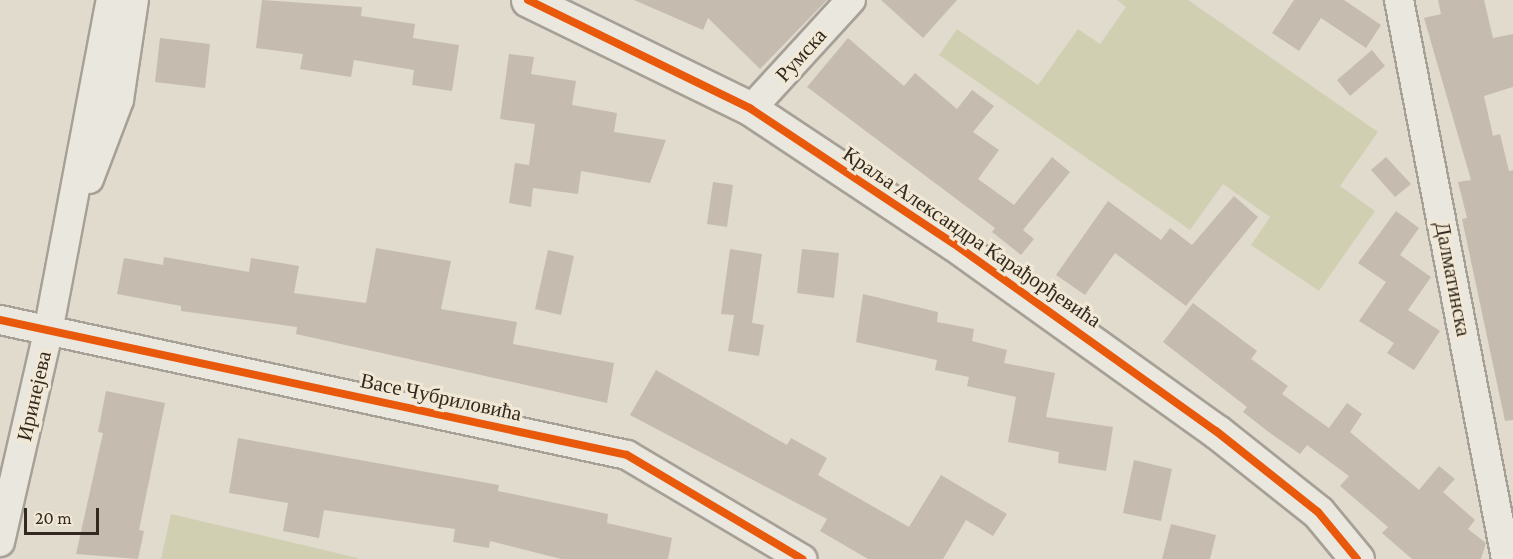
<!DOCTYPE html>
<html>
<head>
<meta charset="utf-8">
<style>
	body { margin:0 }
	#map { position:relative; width:1513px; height:559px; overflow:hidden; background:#e1dbce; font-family:"Crimson Pro",serif }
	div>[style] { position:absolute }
	.green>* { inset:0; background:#d0cfb2 }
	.building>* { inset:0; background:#c5bbaf }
	.roads { filter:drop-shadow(2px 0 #a6a097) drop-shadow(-2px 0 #a6a097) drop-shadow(0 2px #a6a097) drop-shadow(0 -2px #a6a097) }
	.minor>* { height:28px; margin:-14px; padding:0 14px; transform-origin:14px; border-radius:14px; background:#eae7df }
	.tertiary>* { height:33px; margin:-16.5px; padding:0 16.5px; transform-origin:16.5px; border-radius:16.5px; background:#eae7df }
	.cycleway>* { height:8px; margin:-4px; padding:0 4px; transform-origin:4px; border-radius:4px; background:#e8590c }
	span { translate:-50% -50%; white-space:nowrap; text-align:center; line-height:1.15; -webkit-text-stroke:6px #f1e8d5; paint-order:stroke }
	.street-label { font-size:21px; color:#342920 }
	.scale { position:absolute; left:24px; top:508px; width:75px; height:27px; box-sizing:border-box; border:3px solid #342920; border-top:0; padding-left:8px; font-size:18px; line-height:21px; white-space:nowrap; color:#342920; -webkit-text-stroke:4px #f1e8d5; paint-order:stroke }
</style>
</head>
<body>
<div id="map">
	<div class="green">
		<div style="clip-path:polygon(1117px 0,1188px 0,1378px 132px,1340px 186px,1375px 211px,1319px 291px,1251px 245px,1270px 217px,1223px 184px,1190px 230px,939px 55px,957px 29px,1038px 85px,1078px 29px,1100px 44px,1126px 7px)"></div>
		<div style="clip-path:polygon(171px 514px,358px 558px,358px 559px,161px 559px)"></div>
	</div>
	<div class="building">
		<div style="clip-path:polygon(262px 0,362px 7px,361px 16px,415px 24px,413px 38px,459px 45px,452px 91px,412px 85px,414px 70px,354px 60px,351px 77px,300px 69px,303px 54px,256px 48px)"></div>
		<div style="clip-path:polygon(634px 0,827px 0,760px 69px,708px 18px,703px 30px)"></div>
		<div style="clip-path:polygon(881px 0,957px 0,923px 38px)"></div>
		<div style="clip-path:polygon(1294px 0,1344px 0,1381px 25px,1366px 48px,1321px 18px,1299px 51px,1272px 33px)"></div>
		<div style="clip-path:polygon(1438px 0,1484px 0,1493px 38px,1513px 34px,1513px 87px,1484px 96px,1493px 136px,1500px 134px,1509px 171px,1513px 170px,1513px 420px,1505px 421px,1462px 219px,1467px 218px,1458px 182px,1471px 180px,1424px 18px,1441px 14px)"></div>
		<div style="clip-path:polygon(160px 38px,210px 44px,205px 88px,155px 82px)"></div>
		<div style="clip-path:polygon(848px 38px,904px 86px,915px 73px,957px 109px,972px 90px,994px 106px,973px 132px,999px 150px,978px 179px,1014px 205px,1052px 157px,1070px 172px,1023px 230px,1034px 239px,1021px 255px,992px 232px,995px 228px,807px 87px)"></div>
		<div style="clip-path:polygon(1372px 50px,1385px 66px,1350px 96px,1337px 80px)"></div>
		<div style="clip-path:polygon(509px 54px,534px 57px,531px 74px,576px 81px,572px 105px,617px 113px,614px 132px,666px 140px,650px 183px,581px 171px,578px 194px,533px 188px,531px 207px,509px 203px,515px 163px,529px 165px,535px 124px,500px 119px)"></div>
		<div style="clip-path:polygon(1386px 157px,1411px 184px,1395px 197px,1371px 170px)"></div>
		<div style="clip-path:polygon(713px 182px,733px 185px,727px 227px,707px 224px)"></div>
		<div style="clip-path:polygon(1234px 196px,1258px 217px,1186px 306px,1115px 253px,1085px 295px,1056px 275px,1108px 201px,1161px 240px,1170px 228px,1192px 245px)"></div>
		<div style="clip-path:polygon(1396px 211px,1419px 228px,1400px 255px,1431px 277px,1408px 310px,1440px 331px,1414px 370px,1387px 353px,1394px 343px,1359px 321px,1386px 282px,1358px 263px)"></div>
		<div style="clip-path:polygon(376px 248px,451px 261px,441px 309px,517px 322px,513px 344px,614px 363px,607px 403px,296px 334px,297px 327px,181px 311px,181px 306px,117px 294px,124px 258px,163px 265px,164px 257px,249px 272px,251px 258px,299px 266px,294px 293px,366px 303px)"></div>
		<div style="clip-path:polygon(730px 249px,762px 254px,752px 323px,764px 325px,759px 356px,728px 351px,734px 315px,721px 314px)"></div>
		<div style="clip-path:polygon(802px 249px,839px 253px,834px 298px,797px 293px)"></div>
		<div style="clip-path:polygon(548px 250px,574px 256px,561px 315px,535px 309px)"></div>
		<div style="clip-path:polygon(863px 294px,938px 312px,937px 322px,974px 329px,972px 341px,1007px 350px,1004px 363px,1055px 373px,1046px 417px,1113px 427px,1106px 471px,1058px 463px,1059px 452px,1008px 442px,1016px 397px,967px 386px,969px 377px,935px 370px,937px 360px,856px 342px)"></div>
		<div style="clip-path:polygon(1193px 303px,1257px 351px,1251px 359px,1288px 386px,1282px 394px,1329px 428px,1347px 403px,1362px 414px,1350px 432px,1419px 490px,1439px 466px,1455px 479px,1443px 492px,1475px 520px,1468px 529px,1486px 543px,1481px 559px,1412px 559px,1382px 533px,1388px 527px,1340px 486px,1349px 476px,1307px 445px,1300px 454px,1270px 433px,1243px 412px,1247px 407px,1163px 342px)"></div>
		<div style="clip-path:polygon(656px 370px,787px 445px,791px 438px,827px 458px,818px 475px,909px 527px,941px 475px,1007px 514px,993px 536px,966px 520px,943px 559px,868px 559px,820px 531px,827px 519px,630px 415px)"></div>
		<div style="clip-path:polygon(106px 391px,165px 403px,139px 530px,144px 531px,138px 559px,76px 554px,103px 433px,98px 432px)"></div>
		<div style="clip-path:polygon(238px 438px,499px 485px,498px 491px,608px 514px,607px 523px,672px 538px,668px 559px,561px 559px,490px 541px,489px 548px,453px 542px,455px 529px,324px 510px,319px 538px,283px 531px,288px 503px,229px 493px)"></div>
		<div style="clip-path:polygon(1134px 460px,1172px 469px,1161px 521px,1123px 513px)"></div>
		<div style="clip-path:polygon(1171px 524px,1216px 535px,1210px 559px,1162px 559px)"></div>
	</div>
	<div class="roads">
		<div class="minor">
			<div style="left:1399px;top:0;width:569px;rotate:79.16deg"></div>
			<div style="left:751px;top:109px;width:148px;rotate:-47.5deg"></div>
			<div style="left:89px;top:179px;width:85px;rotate:-69.2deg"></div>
			<div style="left:119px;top:100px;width:101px;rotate:-81.5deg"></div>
			<div style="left:0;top:320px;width:641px;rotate:12.15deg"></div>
			<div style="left:627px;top:455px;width:204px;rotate:30.7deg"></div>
			<div style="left:0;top:542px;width:215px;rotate:-77.1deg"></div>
			<div style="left:48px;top:332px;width:338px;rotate:-79.3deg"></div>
		</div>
		<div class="tertiary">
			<div style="left:528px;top:0;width:248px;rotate:26deg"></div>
			<div style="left:751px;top:109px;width:242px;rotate:33.6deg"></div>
			<div style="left:953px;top:243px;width:323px;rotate:35.6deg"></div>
			<div style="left:1216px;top:431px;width:130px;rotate:38.5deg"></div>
			<div style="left:1318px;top:512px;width:61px;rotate:50.3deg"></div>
		</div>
	</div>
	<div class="cycleway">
		<div style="left:528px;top:0;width:248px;rotate:26deg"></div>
		<div style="left:751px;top:109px;width:242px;rotate:33.6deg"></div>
		<div style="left:953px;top:243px;width:323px;rotate:35.6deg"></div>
		<div style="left:1216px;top:431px;width:130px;rotate:38.5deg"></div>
		<div style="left:1318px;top:512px;width:61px;rotate:50.3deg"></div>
		<div style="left:0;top:320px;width:641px;rotate:12.15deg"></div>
		<div style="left:627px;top:455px;width:204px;rotate:30.7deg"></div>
	</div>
	<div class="street-label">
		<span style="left:801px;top:55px;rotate:-48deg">Румска</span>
		<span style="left:972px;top:237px;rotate:34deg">Краља Александра Карађорђевића</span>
		<span style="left:1453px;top:279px;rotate:79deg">Далматинска</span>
		<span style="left:34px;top:396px;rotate:-77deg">Иринејева</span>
		<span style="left:441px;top:397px;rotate:12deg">Васе Чубриловића</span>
	</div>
	<div class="scale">20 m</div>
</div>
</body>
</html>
